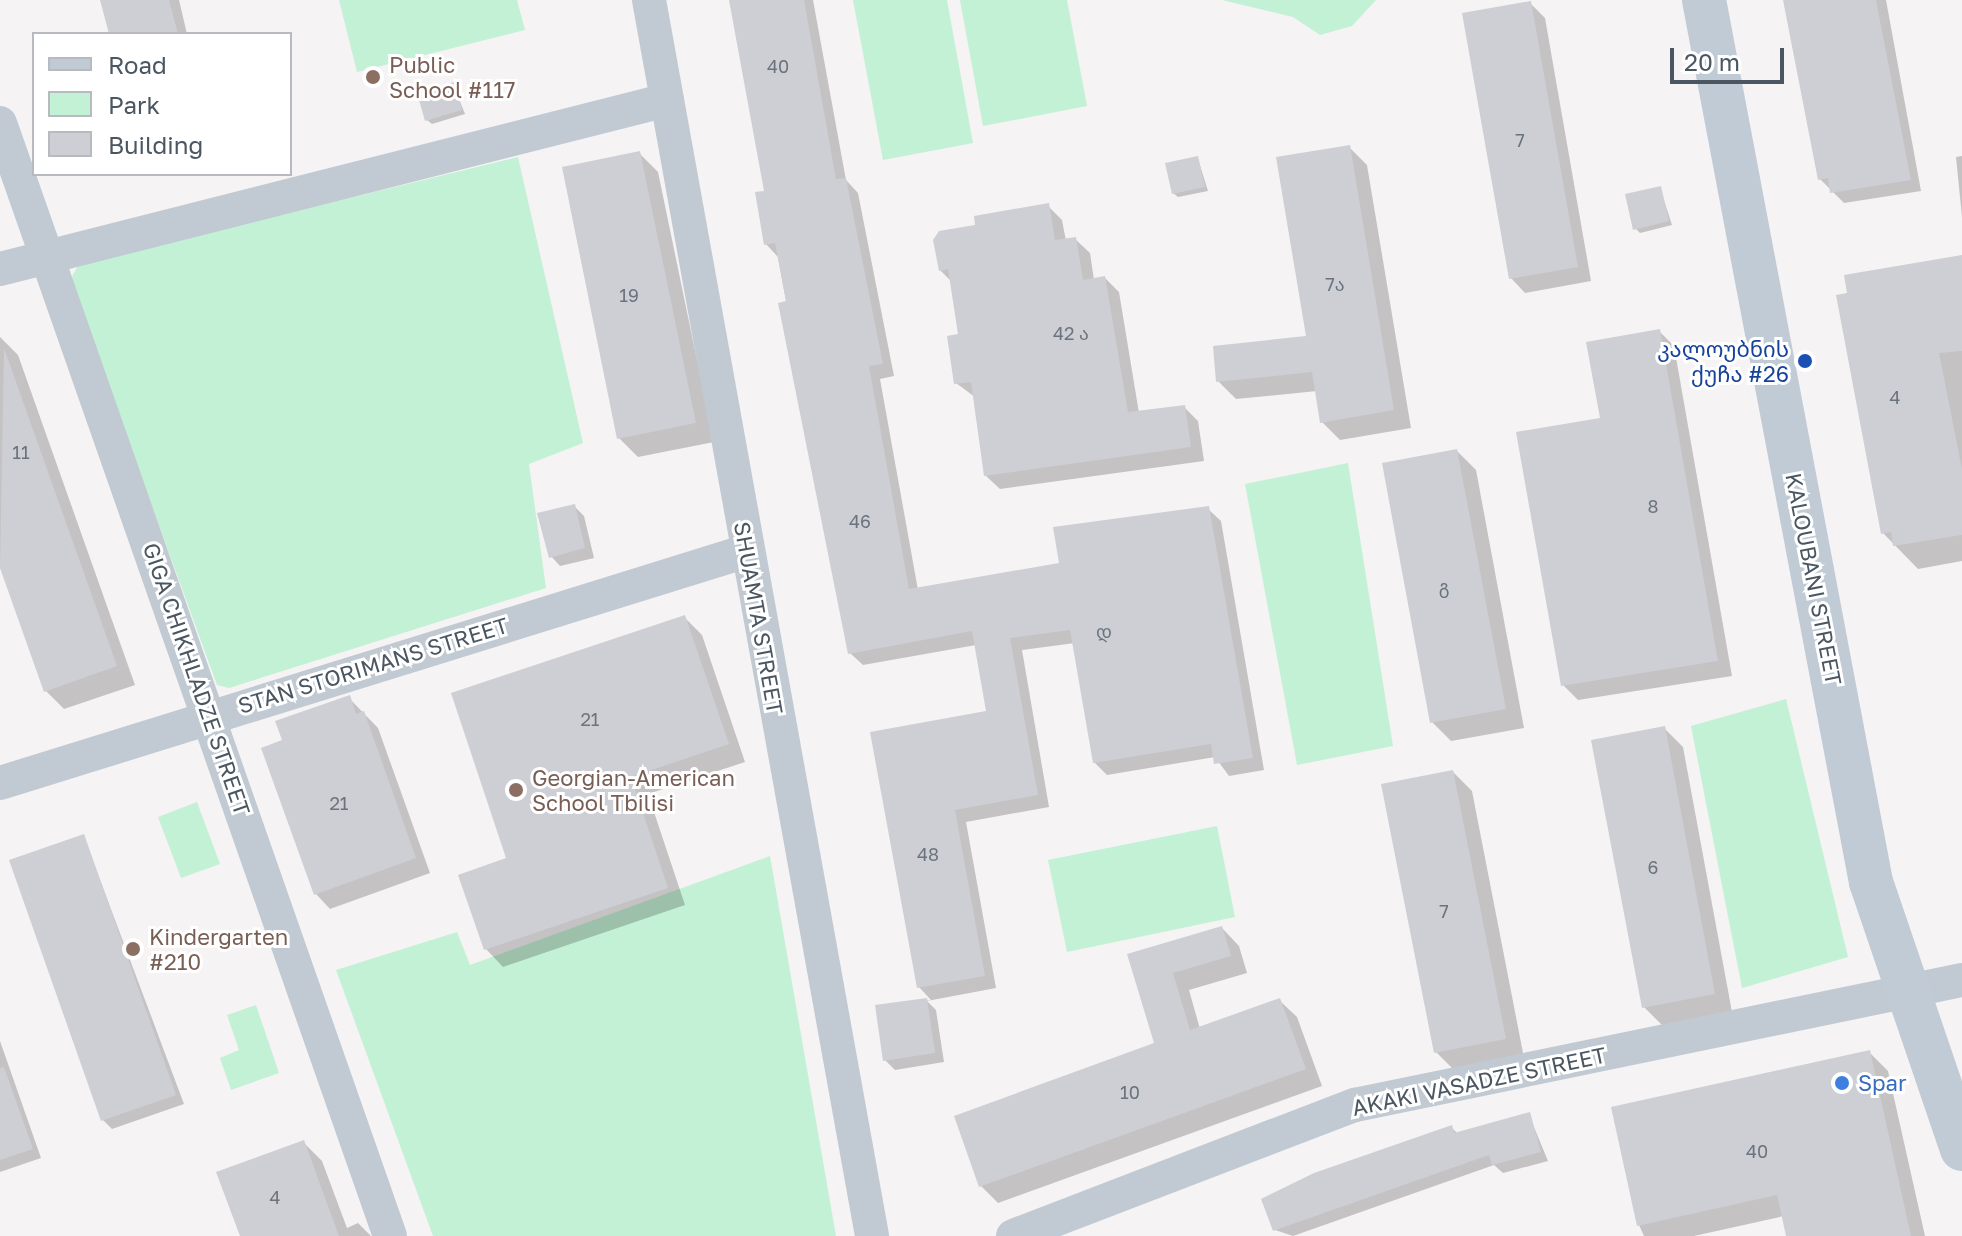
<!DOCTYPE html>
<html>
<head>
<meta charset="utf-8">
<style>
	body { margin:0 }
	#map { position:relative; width:1962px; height:1236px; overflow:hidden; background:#f5f3f3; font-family:"Golos Text","Noto Sans Georgian",sans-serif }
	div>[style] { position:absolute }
	.green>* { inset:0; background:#c3f1d5 }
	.shadow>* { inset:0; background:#0003 }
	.building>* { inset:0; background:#cdcfd5 }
	.street>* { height:34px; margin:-17px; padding:0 17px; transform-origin:17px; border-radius:17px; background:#c1cad2 }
	.secondary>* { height:44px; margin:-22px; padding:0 22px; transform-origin:22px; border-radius:22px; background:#c1cbd6 }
	.dots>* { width:22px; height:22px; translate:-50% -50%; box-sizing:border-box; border:4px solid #fff; border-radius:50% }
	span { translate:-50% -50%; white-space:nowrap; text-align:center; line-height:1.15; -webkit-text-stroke:6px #fff; paint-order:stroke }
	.number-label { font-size:18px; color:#6b747e }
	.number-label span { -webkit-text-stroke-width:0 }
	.education-label { font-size:22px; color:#785e54 }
	.left { translate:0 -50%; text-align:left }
	.transit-label { font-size:22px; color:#164399 }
	.right { translate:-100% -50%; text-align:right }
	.street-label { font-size:22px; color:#4a5661 }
	.shop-label { font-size:22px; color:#366cbe }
	.legend { position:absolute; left:32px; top:32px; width:260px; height:144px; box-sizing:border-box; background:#fff; border:2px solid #b7bbc0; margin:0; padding:10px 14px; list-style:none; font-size:24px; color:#4a5661 }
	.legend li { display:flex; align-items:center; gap:16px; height:40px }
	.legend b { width:40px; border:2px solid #b7bbc0 }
	.scale { position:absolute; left:1670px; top:48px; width:114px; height:36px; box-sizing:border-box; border:4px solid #4a5661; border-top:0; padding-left:10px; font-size:24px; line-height:28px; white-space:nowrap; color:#4a5661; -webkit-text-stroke:6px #fff; paint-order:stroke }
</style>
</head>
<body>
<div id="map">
	<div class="green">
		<div style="clip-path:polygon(339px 0,517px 0,525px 30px,357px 72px)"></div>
		<div style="clip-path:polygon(853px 0,947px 0,973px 143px,883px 160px)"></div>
		<div style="clip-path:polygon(960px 0,1067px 0,1087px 106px,983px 126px)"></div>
		<div style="clip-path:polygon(1222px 0,1376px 0,1352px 26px,1320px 35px,1293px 17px)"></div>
		<div style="clip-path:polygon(518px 157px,583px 443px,529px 464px,546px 588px,229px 688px,217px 685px,70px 280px,79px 264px)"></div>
		<div style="clip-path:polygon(1348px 463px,1393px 746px,1297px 765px,1245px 484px)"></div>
		<div style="clip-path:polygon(1786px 699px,1848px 957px,1742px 988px,1691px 726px)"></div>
		<div style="clip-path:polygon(197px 802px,220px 864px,181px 878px,158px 817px)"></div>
		<div style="clip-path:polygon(1217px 826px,1235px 917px,1067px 952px,1048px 860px)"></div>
		<div style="clip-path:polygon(770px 856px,836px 1236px,433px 1236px,336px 970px,457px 932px,470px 965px)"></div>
		<div style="clip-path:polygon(256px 1005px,279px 1073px,231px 1090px,220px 1058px,239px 1050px,227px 1015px)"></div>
	</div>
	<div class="shadow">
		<div style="clip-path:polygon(103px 0,179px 0,187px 34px,111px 34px)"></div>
		<div style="clip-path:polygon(731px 0,813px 0,846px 180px,858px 193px,894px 376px,880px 379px,918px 590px,1061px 564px,1208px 509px,1221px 521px,1264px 770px,1229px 776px,1215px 757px,1107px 775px,1094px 762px,1075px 643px,1022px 650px,1049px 807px,966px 822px,996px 988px,927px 1001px,936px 1010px,944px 1062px,895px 1070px,885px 1060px,878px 1007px,931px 1000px,919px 987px,873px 734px,988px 713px,976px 645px,863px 665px,850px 653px,778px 257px,766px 244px,766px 193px)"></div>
		<div style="clip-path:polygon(1787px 0,1886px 0,1921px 191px,1844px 203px,1820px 179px)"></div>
		<div style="clip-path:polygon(1530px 3px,1545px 18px,1591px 281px,1525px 293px,1511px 278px)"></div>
		<div style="clip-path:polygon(453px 84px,465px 114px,432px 124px,427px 120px)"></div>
		<div style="clip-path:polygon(1349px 147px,1367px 165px,1411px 428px,1340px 440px,1322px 422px,1317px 391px,1236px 399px,1218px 381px,1308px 338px)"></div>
		<div style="clip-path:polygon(639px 153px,658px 172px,714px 442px,638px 457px,619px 438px)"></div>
		<div style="clip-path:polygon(1962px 156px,1962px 217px,1956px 157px)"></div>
		<div style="clip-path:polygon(1198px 159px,1208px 191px,1178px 197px,1173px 193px)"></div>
		<div style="clip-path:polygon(1660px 188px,1672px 225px,1640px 233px,1635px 228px)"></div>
		<div style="clip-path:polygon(1048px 206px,1062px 220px,1066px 241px,1075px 239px,1090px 253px,1094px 280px,1105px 278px,1119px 292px,1139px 413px,1184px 407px,1198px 421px,1204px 461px,1000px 489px,985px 475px,975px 397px,956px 383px,960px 336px,951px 281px,940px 270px,978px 227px)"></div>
		<div style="clip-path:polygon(1839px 297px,1962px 333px,1962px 561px,1918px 569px,1883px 533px)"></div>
		<div style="clip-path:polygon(1659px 331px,1674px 346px,1732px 676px,1578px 700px,1563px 685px)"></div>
		<div style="clip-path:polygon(0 337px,18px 355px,135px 685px,64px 709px,45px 690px,0 562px)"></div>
		<div style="clip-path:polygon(1457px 451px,1476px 470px,1524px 728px,1451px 741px,1432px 722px)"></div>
		<div style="clip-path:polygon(574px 506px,584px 516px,594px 558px,560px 566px,551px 556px)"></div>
		<div style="clip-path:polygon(684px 617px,702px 635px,745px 762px,648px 794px,685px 905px,503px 967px,486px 949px,509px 860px)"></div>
		<div style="clip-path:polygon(349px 698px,378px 728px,430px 873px,330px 909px,316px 894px,284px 742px)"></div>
		<div style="clip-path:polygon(1664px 728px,1683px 747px,1732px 1012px,1663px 1026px,1644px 1007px)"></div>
		<div style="clip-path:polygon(1453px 772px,1472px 791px,1524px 1058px,1455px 1071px,1436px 1052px)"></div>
		<div style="clip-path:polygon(84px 837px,184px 1104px,112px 1129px,103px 1120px)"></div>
		<div style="clip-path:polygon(1222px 928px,1239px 946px,1247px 973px,1189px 990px,1200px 1029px,1279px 1000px,1297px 1017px,1322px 1086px,998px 1203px,981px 1186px,1156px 1045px,1130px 956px)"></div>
		<div style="clip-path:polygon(0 1041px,41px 1158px,0 1172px)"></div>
		<div style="clip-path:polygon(1869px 1052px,1888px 1071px,1925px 1236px,1788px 1236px,1784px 1216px,1694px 1236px,1644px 1236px,1639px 1225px)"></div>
		<div style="clip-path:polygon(1529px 1115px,1548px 1161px,1503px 1173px,1494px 1165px,1293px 1236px,1275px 1230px,1264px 1200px,1451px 1127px,1458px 1134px)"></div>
		<div style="clip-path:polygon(303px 1142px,322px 1161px,347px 1228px,358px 1223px,371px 1236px,242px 1236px)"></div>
	</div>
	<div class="building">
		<div style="clip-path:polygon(100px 0,169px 0,178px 34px,109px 34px)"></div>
		<div style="clip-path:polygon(729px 0,804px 0,836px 179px,846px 178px,883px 364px,869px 366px,909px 589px,1059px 563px,1053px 527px,1209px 506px,1253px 758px,1214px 764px,1211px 744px,1093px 763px,1070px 630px,1010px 638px,1038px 795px,955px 810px,985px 976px,917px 988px,870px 732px,986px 711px,972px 631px,848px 654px,778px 303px,786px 301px,775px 243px,764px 245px,755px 192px,764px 191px)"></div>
		<div style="clip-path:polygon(1783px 0,1876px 0,1911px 180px,1830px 193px,1828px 178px,1818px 180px)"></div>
		<div style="clip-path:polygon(1531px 1px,1578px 267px,1509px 279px,1462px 13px)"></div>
		<div style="clip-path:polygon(454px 82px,462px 110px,425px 121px,417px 93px)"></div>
		<div style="clip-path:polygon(1350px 145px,1394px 410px,1320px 423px,1312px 372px,1216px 382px,1213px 346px,1306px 336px,1276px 157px)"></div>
		<div style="clip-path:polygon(640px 151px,696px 423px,617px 439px,562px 167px)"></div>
		<div style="clip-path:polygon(1198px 156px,1205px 187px,1172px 194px,1165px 163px)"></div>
		<div style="clip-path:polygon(1661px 186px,1669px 221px,1633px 230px,1625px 194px)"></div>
		<div style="clip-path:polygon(1049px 203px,1055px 240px,1076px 237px,1083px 280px,1105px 276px,1128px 412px,1185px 405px,1191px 447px,984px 476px,971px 382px,954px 384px,947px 336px,958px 334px,948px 269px,939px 271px,933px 240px,939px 231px,975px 225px,974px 216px)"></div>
		<div style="clip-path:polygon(1962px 255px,1962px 351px,1939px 353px,1962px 469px,1962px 535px,1893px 546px,1891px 532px,1881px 534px,1836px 295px,1847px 293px,1844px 275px)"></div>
		<div style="clip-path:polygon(1660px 329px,1718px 661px,1561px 686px,1516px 432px,1600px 418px,1586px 342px)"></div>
		<div style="clip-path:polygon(4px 348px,117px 666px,44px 692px,0 568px)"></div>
		<div style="clip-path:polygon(1457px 449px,1506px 709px,1430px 723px,1382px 463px)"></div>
		<div style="clip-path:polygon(575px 504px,585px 548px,549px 558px,537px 513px)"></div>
		<div style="clip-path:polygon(685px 615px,729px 744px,631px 777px,668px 888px,484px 950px,458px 875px,506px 858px,451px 693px)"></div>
		<div style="clip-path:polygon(350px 695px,356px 714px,364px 711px,416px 858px,314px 895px,261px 748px,282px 740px,275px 721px)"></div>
		<div style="clip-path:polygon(1665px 726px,1715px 994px,1642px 1008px,1591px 740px)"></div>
		<div style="clip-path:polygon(1453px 770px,1506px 1039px,1434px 1053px,1381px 784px)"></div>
		<div style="clip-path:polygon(84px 834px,176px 1095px,101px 1121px,9px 860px)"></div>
		<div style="clip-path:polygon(1222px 926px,1231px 956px,1173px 973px,1190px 1030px,1280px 998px,1306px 1069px,979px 1187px,954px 1116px,1154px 1043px,1127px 954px)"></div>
		<div style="clip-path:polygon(927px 998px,935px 1053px,883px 1061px,875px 1005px)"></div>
		<div style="clip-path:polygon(1870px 1050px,1911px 1236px,1786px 1236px,1777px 1195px,1637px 1226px,1611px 1107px)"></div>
		<div style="clip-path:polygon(4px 1067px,33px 1149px,0 1160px,0 1068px)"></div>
		<div style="clip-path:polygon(1530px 1112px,1541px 1152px,1492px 1165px,1489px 1155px,1273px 1231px,1261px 1199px,1314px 1173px,1452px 1125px,1454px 1133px)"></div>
		<div style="clip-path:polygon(304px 1140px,339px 1236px,240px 1236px,216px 1172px)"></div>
	</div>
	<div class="street">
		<div style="left:649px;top:0;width:1256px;rotate:79.77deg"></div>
		<div style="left:0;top:123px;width:1179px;rotate:70.69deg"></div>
		<div style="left:0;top:269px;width:688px;rotate:-14.22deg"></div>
		<div style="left:0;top:783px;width:782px;rotate:-17.25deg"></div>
		<div style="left:1013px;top:1236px;width:366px;rotate:-21deg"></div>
		<div style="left:1355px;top:1105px;width:620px;rotate:-11.64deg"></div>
	</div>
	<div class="secondary">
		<div style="left:1704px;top:0;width:898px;rotate:79.28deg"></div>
		<div style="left:1871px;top:882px;width:282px;rotate:71.2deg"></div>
	</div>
	<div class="dots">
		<div style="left:373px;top:77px;background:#8d6e63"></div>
		<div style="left:1805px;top:361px;background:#1a4fb4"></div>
		<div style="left:516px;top:790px;background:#8d6e63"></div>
		<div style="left:133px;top:949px;background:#8d6e63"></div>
		<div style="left:1842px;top:1083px;background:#3f7fe0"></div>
	</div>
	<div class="number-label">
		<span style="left:778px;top:66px">40</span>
		<span style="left:1520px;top:140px">7</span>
		<span style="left:1335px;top:284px">7ა</span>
		<span style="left:629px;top:295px">19</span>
		<span style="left:1071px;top:333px">42 ა</span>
		<span style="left:1895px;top:397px">4</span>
		<span style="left:21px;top:452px">11</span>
		<span style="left:1653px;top:506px">8</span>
		<span style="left:860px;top:521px">46</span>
		<span style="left:1444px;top:586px">გ</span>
		<span style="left:1104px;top:631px">დ</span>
		<span style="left:590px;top:719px">21</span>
		<span style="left:339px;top:803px">21</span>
		<span style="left:928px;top:854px">48</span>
		<span style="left:1653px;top:867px">6</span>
		<span style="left:1444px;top:911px">7</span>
		<span style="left:1130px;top:1092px">10</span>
		<span style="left:1757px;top:1151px">40</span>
		<span style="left:275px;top:1197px">4</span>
	</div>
	<div class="education-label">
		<span class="left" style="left:389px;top:77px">Public<br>School #117</span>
		<span class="left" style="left:532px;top:790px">Georgian-American<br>School Tbilisi</span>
		<span class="left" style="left:149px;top:949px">Kindergarten<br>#210</span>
	</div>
	<div class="transit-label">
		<span class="right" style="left:1789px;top:361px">კალოუბნის<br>ქუჩა #26</span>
	</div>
	<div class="street-label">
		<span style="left:1814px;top:579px;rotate:79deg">KALOUBANI STREET</span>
		<span style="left:759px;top:618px;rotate:80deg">SHUAMTA STREET</span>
		<span style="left:373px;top:665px;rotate:-17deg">STAN STORIMANS STREET</span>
		<span style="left:197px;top:679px;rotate:71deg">GIGA CHIKHLADZE STREET</span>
		<span style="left:1479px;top:1081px;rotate:-12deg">AKAKI VASADZE STREET</span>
	</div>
	<div class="shop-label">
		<span class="left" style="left:1858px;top:1083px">Spar</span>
	</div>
	<ul class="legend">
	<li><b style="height:10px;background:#c1cbd6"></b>Road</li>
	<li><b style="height:22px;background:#c3f1d5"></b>Park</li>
	<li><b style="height:22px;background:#cdcfd5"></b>Building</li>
	</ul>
	<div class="scale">20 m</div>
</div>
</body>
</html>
